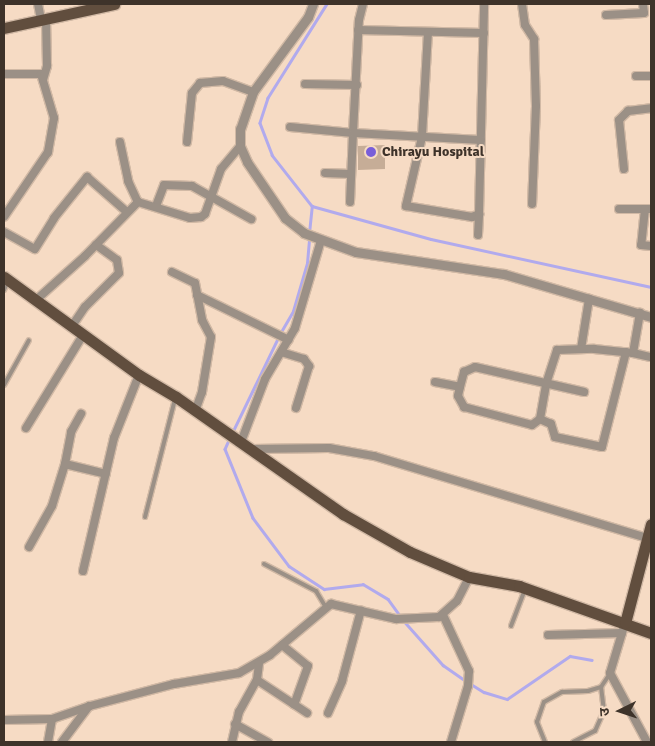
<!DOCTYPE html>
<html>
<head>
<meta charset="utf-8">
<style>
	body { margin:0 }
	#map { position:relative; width:655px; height:746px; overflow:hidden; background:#f6dbc4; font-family:Signika,"Noto Sans Devanagari",sans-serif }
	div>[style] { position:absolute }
	.stream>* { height:2.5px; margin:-1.25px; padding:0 1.25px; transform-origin:1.25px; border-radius:1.25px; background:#b1aaed }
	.building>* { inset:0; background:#c6ad97 }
	.roads { filter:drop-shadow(1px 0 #d1b9a5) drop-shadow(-1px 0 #d1b9a5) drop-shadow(0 1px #d1b9a5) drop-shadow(0 -1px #d1b9a5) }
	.service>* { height:4px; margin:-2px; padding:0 2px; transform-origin:2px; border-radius:2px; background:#9b9086 }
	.minor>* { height:8px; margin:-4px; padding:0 4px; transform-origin:4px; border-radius:4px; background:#9b9086 }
	.tertiary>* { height:9px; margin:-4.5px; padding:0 4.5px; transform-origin:4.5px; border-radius:4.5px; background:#9b9086 }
	.primary>* { height:11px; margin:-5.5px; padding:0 5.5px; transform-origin:5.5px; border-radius:5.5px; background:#614e3e }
	.dots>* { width:14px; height:14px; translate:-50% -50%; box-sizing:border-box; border:2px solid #f6dbc4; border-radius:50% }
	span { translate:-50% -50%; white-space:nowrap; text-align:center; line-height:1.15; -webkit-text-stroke:4px #f6dbc4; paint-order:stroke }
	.poi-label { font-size:14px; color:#3e332a; font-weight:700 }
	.left { translate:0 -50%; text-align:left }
	.frame { position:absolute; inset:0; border:5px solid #3e332a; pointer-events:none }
	.north { position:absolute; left:595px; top:686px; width:50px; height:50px; -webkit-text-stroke:4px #f6dbc4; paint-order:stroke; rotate:266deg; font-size:14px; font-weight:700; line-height:20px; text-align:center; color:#3e332a }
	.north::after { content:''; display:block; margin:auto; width:18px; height:22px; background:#3e332a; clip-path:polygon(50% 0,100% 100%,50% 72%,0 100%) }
</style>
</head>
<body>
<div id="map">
	<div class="stream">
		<div style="left:327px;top:4px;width:111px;rotate:122.1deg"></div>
		<div style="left:268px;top:98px;width:26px;rotate:108deg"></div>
		<div style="left:260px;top:123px;width:34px;rotate:69deg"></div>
		<div style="left:272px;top:155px;width:65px;rotate:51.9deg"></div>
		<div style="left:312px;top:206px;width:123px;rotate:15.5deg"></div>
		<div style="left:431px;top:239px;width:225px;rotate:12.3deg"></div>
		<div style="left:309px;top:233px;width:27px;rotate:-84deg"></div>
		<div style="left:281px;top:332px;width:24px;rotate:-60deg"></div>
		<div style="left:293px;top:311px;width:50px;rotate:-73.7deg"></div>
		<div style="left:307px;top:263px;width:25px;rotate:-85deg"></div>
		<div style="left:232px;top:433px;width:103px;rotate:-64.2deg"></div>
		<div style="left:230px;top:438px;width:12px;rotate:114deg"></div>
		<div style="left:225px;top:449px;width:74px;rotate:67.9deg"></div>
		<div style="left:253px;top:518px;width:60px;rotate:53.1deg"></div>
		<div style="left:289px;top:566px;width:42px;rotate:33.3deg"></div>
		<div style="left:324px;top:589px;width:39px;rotate:-7deg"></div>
		<div style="left:363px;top:584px;width:29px;rotate:31deg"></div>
		<div style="left:388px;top:599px;width:22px;rotate:54deg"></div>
		<div style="left:404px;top:621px;width:59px;rotate:48.4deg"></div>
		<div style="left:443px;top:665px;width:28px;rotate:35deg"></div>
		<div style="left:471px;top:684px;width:15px;rotate:32deg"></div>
		<div style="left:484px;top:692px;width:24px;rotate:17deg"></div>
		<div style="left:507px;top:699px;width:76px;rotate:-34.3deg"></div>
		<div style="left:570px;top:656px;width:22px;rotate:10deg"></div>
	</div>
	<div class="building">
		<div style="clip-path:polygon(385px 145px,385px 169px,358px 170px,358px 146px)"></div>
	</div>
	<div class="roads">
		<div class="service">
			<div style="left:4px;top:290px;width:8px;rotate:-67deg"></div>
			<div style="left:4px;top:385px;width:51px;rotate:-60.9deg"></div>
			<div style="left:145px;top:517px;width:122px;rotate:-75.7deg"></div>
			<div style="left:264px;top:564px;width:59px;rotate:27.4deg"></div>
			<div style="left:316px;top:591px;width:17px;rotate:59deg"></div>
			<div style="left:511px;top:626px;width:39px;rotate:-69deg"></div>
			<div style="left:545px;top:742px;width:22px;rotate:-112deg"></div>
			<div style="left:537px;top:722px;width:21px;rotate:-71deg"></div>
			<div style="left:544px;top:702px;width:21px;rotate:-29deg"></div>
			<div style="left:562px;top:692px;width:26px;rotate:-2deg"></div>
			<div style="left:588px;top:691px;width:14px;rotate:-17deg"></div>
			<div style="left:601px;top:687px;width:14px;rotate:-56deg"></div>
			<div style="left:573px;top:742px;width:25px;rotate:-27deg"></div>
			<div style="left:595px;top:731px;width:22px;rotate:-66deg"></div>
			<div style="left:604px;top:711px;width:24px;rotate:-97deg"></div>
		</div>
		<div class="minor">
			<div style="left:38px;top:4px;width:16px;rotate:79deg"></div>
			<div style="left:522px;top:4px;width:21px;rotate:82deg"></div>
			<div style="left:525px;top:25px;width:17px;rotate:57deg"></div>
			<div style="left:534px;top:39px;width:67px;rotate:88.3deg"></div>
			<div style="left:536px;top:106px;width:98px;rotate:92.3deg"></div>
			<div style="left:606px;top:15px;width:38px;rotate:-3deg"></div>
			<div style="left:644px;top:13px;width:9px;rotate:-96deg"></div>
			<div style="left:358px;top:30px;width:126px;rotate:1.4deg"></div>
			<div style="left:428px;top:32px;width:105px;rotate:93.3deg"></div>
			<div style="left:422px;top:137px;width:71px;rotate:103.1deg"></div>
			<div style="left:406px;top:206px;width:67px;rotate:9.5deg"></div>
			<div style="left:472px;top:217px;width:8px;rotate:-23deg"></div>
			<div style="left:479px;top:214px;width:210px;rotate:-88.6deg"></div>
			<div style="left:4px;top:74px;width:37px"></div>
			<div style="left:41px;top:74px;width:46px;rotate:73.5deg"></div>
			<div style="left:54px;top:118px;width:35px;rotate:100deg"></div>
			<div style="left:48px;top:152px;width:78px;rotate:124.1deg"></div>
			<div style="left:636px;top:76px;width:15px"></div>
			<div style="left:43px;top:80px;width:15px;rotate:-74deg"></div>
			<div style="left:47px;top:66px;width:47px;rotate:-91.2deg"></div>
			<div style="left:305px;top:84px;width:52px;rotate:1.1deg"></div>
			<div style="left:290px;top:127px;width:63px;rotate:5.4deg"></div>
			<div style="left:353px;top:133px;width:113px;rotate:-87deg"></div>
			<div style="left:359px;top:20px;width:16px;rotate:-76deg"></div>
			<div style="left:120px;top:142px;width:40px;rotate:78deg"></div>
			<div style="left:128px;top:181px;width:23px;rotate:65deg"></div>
			<div style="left:187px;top:142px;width:49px;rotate:-84.2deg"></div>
			<div style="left:192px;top:93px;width:13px;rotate:-51deg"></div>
			<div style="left:200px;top:83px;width:23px;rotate:-5deg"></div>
			<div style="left:223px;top:81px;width:32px;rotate:20deg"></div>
			<div style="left:624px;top:169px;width:49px;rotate:-95.8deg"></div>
			<div style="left:619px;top:120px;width:13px;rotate:-45deg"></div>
			<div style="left:628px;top:111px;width:23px;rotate:-7deg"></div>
			<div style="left:325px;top:173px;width:26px;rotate:2deg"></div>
			<div style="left:350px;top:202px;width:69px;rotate:-87.5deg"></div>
			<div style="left:353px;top:133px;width:128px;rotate:3.1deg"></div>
			<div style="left:156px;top:206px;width:22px;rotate:-69deg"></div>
			<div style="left:164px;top:185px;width:28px;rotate:2deg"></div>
			<div style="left:192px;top:186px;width:68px;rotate:29.2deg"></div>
			<div style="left:619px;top:209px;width:26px"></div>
			<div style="left:651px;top:209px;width:6px;rotate:180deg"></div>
			<div style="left:645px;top:209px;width:36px;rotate:96deg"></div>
			<div style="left:641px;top:245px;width:10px;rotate:6deg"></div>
			<div style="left:4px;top:232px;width:35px;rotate:29deg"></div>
			<div style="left:35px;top:249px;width:36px;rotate:-58deg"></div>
			<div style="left:54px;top:218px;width:53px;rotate:-51.2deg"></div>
			<div style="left:87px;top:177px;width:53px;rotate:41.2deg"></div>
			<div style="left:478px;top:235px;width:21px;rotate:-87deg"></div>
			<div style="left:172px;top:272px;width:25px;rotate:26deg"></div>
			<div style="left:195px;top:283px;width:38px;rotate:79deg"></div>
			<div style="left:202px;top:320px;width:19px;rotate:62deg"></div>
			<div style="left:211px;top:337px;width:56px;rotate:99.3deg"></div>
			<div style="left:202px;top:392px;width:20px;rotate:110deg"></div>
			<div style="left:197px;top:295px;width:102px;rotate:26.1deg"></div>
			<div style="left:36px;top:300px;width:66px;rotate:-41.9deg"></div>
			<div style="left:85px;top:256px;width:76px;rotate:-45.5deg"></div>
			<div style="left:138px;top:202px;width:54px;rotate:17.1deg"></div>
			<div style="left:190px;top:218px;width:11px;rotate:-5deg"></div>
			<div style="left:201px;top:217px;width:5px;rotate:-37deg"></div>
			<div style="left:205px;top:214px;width:48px;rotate:-70.4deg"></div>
			<div style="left:221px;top:169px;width:30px;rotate:-50deg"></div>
			<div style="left:72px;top:326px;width:23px;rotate:-56deg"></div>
			<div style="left:85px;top:307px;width:48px;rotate:-45deg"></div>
			<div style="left:119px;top:273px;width:13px;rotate:-99deg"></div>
			<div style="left:117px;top:260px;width:26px;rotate:-144deg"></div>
			<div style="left:581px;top:349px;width:51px;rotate:-80.9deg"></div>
			<div style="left:281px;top:352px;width:24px;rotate:17deg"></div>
			<div style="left:304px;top:359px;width:9px;rotate:54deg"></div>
			<div style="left:309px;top:366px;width:44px;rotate:107.2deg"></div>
			<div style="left:626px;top:352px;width:98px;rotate:104.2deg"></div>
			<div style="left:602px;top:447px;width:48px;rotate:-168deg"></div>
			<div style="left:555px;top:437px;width:14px;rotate:-107deg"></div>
			<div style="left:551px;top:424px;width:12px;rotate:-156deg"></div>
			<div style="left:540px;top:419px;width:36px;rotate:-80deg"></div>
			<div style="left:546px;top:384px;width:36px;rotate:-72deg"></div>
			<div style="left:557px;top:350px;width:37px;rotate:-2deg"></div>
			<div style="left:594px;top:349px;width:39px;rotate:6deg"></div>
			<div style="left:633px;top:353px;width:18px;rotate:13deg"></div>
			<div style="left:633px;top:353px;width:41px;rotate:-80.1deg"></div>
			<div style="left:435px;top:382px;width:25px;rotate:11deg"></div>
			<div style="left:460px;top:387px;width:16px;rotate:-75deg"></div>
			<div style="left:464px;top:372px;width:12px;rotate:-24deg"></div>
			<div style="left:475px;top:367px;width:112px;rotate:12.9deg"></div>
			<div style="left:460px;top:387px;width:9px;rotate:103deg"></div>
			<div style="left:458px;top:396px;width:13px;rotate:61deg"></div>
			<div style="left:464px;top:407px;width:70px;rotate:14.8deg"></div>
			<div style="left:532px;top:425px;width:10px;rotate:-37deg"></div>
			<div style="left:26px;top:428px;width:109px;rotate:-58.5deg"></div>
			<div style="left:241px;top:442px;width:67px;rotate:-69.1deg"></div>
			<div style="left:265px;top:379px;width:59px;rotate:-59.5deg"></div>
			<div style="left:295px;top:328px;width:92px;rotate:-73.5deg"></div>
			<div style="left:253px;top:449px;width:76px;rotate:-0.8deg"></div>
			<div style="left:329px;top:448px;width:46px;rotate:10.1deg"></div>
			<div style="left:374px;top:456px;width:289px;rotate:16.7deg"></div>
			<div style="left:65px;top:464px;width:33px;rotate:-79deg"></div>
			<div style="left:71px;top:432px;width:21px;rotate:-61deg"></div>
			<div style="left:29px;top:547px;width:47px;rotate:-60.7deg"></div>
			<div style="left:52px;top:506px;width:44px;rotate:-72.8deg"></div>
			<div style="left:65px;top:464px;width:42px;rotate:13.7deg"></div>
			<div style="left:83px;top:571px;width:137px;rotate:-76.9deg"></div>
			<div style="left:114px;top:438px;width:68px;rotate:-68.4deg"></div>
			<div style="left:443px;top:615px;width:62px;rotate:65.1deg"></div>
			<div style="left:469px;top:671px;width:15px;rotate:94deg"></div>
			<div style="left:468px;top:686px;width:59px;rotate:106.9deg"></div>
			<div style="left:625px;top:623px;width:52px;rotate:106.7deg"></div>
			<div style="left:610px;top:673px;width:78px;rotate:61.8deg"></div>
			<div style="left:548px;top:635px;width:74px;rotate:-1.5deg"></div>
			<div style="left:282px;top:645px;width:33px;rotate:39deg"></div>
			<div style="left:308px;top:666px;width:41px;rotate:109.7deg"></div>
			<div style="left:257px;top:680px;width:60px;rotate:33.4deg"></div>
			<div style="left:328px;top:713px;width:35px;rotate:-66deg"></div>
			<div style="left:342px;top:681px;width:73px;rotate:-75deg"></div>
			<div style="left:4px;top:720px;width:48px;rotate:-1.2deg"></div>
			<div style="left:52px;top:719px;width:40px;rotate:-18.9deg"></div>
			<div style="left:90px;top:706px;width:87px;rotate:-14.7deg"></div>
			<div style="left:174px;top:684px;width:66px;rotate:-9.6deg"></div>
			<div style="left:239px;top:673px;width:36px;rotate:-30deg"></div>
			<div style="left:270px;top:655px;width:80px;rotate:-39.9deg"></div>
			<div style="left:331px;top:604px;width:67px;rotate:13deg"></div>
			<div style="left:396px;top:619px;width:43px;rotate:-2.7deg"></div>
			<div style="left:439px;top:617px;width:24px;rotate:-42deg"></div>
			<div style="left:457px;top:601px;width:27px;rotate:-63deg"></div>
			<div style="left:235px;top:724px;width:38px;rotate:29deg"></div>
			<div style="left:48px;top:742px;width:23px;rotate:-80deg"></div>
			<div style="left:62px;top:742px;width:45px;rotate:-53.1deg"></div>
			<div style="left:232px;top:742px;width:31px;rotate:-77deg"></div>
			<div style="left:239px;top:712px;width:37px;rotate:-61deg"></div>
			<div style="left:257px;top:680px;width:16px;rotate:-83deg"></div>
		</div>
		<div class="tertiary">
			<div style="left:313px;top:4px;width:14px;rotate:111deg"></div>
			<div style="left:308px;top:17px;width:93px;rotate:126.3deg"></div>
			<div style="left:253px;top:92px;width:39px;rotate:109deg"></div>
			<div style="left:240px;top:129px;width:17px;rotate:90deg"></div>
			<div style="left:240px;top:146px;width:17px;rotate:66deg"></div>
			<div style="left:247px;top:162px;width:68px;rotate:55.8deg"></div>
			<div style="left:285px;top:218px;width:24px;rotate:38deg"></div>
			<div style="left:304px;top:233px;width:55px;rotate:20.1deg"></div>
			<div style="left:356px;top:252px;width:150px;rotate:8.5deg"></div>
			<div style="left:504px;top:274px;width:153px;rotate:16.3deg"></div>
		</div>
		<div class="primary">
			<div style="left:4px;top:28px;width:113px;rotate:-12.3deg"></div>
			<div style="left:4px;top:277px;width:167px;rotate:36deg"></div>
			<div style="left:139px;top:375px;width:43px;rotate:30.7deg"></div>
			<div style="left:176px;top:397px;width:204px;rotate:35deg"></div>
			<div style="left:343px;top:514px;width:77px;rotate:29.6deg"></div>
			<div style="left:410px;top:552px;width:64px;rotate:23deg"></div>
			<div style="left:469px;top:577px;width:51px;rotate:10.2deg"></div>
			<div style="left:519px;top:586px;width:140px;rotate:19.6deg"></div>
			<div style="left:625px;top:623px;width:102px;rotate:-75.3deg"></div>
		</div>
	</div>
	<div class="dots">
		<div style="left:371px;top:152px;background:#785ed9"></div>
	</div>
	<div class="poi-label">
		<span class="left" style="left:382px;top:152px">Chirayu Hospital</span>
	</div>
	<div class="frame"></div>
	<div class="north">उ</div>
</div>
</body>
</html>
